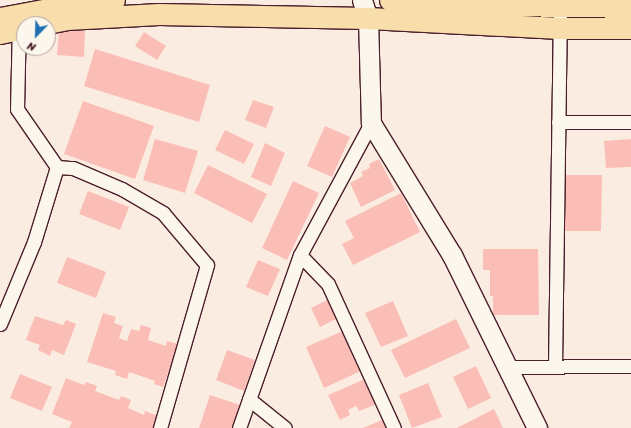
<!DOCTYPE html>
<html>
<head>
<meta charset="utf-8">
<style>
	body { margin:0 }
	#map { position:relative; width:631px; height:428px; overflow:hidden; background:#fbece1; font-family:Sriracha,sans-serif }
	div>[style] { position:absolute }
	.building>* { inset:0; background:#fabeb6 }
	.roads { filter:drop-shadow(1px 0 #4a1f2b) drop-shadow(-1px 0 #4a1f2b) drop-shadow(0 1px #4a1f2b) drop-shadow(0 -1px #4a1f2b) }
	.street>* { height:13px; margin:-6.5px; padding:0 6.5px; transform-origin:6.5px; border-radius:6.5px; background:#fbf7ec }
	.secondary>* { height:19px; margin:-9.5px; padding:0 9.5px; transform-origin:9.5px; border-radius:9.5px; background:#fbf7ec }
	.primary>* { height:21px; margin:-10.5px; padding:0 10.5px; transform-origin:10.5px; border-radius:10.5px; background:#f8deab }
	span { translate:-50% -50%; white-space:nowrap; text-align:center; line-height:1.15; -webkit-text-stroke:3px #fbf7ec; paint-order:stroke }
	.north { position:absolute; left:16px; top:16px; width:40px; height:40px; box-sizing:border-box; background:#fbf7ec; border:1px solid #b4a19f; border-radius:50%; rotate:203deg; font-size:11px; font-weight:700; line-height:16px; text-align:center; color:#4a1f2b }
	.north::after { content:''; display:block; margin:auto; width:14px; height:18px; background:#1f6fb2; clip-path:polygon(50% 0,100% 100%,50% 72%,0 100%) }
</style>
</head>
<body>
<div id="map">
	<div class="building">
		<div style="clip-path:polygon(59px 29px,85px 31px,84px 57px,57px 55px)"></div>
		<div style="clip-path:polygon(144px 32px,166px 46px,157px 60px,135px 46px)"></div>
		<div style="clip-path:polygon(95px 49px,210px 85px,199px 122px,84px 86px)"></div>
		<div style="clip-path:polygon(253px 100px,274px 107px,266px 128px,245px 120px)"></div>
		<div style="clip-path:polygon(83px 101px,154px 126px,135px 179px,64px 154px)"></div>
		<div style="clip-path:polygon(325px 126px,350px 137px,332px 177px,307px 166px)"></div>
		<div style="clip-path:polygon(225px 130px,254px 144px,244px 164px,215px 150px)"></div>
		<div style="clip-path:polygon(155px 139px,198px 151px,185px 193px,143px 180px)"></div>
		<div style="clip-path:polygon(631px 139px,631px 167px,606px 168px,604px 141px)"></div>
		<div style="clip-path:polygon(265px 143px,285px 153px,271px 186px,251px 177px)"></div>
		<div style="clip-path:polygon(379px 159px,395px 190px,361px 207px,350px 183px,363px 176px,361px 172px,370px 168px,369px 164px)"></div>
		<div style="clip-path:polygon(208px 165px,267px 194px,252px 223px,194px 193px)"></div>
		<div style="clip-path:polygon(561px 175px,602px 175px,601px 231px,560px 231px)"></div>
		<div style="clip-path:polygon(293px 181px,319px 193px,287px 260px,262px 248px)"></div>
		<div style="clip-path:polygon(88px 191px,129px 207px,120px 230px,79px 214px)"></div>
		<div style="clip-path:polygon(401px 193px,420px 232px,353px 265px,342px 244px,354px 238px,345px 221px)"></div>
		<div style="clip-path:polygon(483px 249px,538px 249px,539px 315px,493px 315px,493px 296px,490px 296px,490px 270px,483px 270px)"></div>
		<div style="clip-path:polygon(67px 257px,106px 272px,96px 298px,57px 283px)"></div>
		<div style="clip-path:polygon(258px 260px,280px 269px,268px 296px,246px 287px)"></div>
		<div style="clip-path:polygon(335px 296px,344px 315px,320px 327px,311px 308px)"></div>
		<div style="clip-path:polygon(393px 301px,408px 336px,381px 347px,365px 313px)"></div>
		<div style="clip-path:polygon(103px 313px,116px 317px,114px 323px,123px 326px,119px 338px,127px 341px,131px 329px,139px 331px,141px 325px,151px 328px,148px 340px,166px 346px,167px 341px,178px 344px,163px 387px,154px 384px,155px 381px,129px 372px,127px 379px,115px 375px,116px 371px,87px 362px)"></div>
		<div style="clip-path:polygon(35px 316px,63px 325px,66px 320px,76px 324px,64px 355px,52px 350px,50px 356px,38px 350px,40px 345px,26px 340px)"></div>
		<div style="clip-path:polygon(456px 319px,470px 348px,405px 378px,391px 350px)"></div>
		<div style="clip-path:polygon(343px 331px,361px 371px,324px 388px,306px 347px)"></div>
		<div style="clip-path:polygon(227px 350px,255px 360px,244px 391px,216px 380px)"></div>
		<div style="clip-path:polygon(476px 366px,491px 398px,468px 409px,453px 377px)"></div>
		<div style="clip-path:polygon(20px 374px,52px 387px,42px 411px,10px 398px)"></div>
		<div style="clip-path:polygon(66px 378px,84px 385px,86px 382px,97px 386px,95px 391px,119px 400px,121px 396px,131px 400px,128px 408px,144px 415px,145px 411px,158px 416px,154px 428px,69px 428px,72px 422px,52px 414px)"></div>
		<div style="clip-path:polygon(365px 379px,377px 404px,359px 411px,356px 406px,348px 410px,350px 415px,340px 420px,328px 395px)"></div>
		<div style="clip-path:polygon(428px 383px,442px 417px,412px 428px,399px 395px)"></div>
		<div style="clip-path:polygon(210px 395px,240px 405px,232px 428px,199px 428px)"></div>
		<div style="clip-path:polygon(494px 409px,503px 428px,457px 428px)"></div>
		<div style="clip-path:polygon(382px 420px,386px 428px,363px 428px)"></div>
	</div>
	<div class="roads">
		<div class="street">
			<div style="left:558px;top:122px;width:73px"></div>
			<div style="left:57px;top:167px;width:16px;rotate:4deg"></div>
			<div style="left:73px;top:168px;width:53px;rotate:23.2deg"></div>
			<div style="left:122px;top:189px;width:48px;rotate:30.3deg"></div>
			<div style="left:163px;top:213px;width:68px;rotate:49.8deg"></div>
			<div style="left:207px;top:265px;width:170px;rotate:106.1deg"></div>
			<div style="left:300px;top:255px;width:40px;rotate:46deg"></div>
			<div style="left:328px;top:284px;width:158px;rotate:65.4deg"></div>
			<div style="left:0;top:324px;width:89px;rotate:-67.5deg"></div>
			<div style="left:34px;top:242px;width:78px;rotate:-73deg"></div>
			<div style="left:57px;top:167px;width:70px;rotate:-124.6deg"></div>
			<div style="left:17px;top:109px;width:86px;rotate:-88.7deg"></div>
			<div style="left:507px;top:367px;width:124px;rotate:-0.5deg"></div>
			<div style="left:555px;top:367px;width:362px;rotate:-89.2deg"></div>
			<div style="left:249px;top:399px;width:46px;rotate:38.9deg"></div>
			<div style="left:239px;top:428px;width:183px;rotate:-70.6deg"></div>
			<div style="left:300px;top:255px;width:150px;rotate:-61.7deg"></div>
		</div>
		<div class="secondary">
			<div style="left:362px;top:0;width:19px;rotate:72deg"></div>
			<div style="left:368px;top:18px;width:105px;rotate:88.4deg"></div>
			<div style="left:371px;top:123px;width:155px;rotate:58.5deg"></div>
			<div style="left:452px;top:255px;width:193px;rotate:63.8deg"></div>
		</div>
		<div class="primary">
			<div style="left:390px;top:0;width:55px;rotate:4.2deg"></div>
			<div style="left:445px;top:4px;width:186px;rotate:0.9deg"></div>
			<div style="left:0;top:18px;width:87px;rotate:-10.5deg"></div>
			<div style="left:86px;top:2px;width:28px;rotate:-4deg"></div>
			<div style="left:42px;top:24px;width:25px;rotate:-11deg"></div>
			<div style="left:67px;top:19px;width:92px;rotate:-3.1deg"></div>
			<div style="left:159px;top:14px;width:209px;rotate:1.1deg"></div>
			<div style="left:368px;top:18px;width:192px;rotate:3deg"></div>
			<div style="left:560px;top:28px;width:71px"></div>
			<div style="left:0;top:33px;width:25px;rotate:-12deg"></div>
		</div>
	</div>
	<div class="north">N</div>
</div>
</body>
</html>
